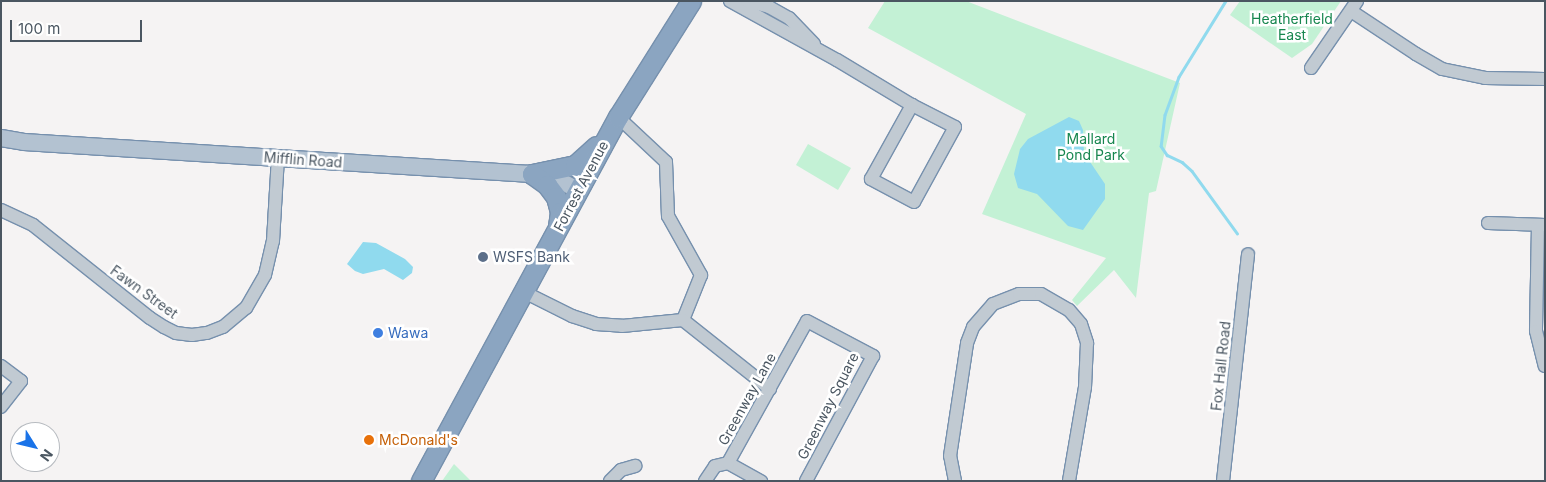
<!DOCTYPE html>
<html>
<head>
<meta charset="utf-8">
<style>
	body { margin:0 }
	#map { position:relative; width:1546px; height:482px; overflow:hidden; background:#f5f3f3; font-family:Inter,sans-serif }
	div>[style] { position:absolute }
	.green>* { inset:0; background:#c3f1d5 }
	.water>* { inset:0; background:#90daee }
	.stream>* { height:2.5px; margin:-1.25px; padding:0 1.25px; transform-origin:1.25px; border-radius:1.25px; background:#90daee }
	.roads { filter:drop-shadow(1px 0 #7690ad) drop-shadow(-1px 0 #7690ad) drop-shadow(0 1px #7690ad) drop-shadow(0 -1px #7690ad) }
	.minor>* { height:12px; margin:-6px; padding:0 6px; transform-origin:6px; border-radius:6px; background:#c1cad2 }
	.major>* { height:16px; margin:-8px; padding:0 8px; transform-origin:8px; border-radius:8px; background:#b3c2d1 }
	.highway>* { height:19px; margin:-9.5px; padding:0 9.5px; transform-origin:9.5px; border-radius:9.5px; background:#8ba5c1 }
	.dots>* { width:14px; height:14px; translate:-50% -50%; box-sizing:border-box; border:2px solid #fff; border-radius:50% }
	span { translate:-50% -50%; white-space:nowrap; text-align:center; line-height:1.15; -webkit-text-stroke:5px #fff; paint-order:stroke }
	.park-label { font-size:14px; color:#17864f }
	.street-label { font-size:14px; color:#4a5661 }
	.service-label { font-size:14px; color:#4e5e75 }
	.left { translate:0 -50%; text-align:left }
	.shop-label { font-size:14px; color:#366cbe }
	.food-label { font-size:14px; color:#c56008 }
	.frame { position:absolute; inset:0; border:2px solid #4a5661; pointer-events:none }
	.north { position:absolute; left:10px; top:422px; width:50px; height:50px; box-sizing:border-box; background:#fff; border:1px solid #b7bbc0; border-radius:50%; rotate:126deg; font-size:14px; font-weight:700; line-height:20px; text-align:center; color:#4a5661 }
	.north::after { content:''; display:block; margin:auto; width:18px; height:22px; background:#1a73e8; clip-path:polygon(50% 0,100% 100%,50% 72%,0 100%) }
	.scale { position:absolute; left:10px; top:20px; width:132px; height:22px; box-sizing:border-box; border:2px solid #4a5661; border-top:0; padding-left:6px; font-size:15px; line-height:18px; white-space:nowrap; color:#4a5661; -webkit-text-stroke:4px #fff; paint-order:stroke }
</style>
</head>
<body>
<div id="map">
	<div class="green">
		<div style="clip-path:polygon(885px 1px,966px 1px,1180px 83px,1156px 191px,1149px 193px,1136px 298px,1114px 270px,1077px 306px,1072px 300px,1106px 258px,982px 214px,1026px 114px,868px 28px)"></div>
		<div style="clip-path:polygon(1240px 1px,1341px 1px,1312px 44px,1292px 58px,1230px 15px)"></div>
		<div style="clip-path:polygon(808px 144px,851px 168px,838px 190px,796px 165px)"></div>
		<div style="clip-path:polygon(454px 464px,471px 481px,442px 481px)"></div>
	</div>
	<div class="water">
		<div style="clip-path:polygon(1069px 117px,1079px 121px,1083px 130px,1084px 153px,1105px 184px,1105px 199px,1083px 230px,1068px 226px,1037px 194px,1018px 188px,1014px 174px,1020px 149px,1028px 139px)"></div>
		<div style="clip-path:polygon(363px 242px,376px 243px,405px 259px,413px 267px,412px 273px,403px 280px,384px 269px,363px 274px,355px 271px,347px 264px)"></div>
	</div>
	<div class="stream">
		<div style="left:1226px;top:1px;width:89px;rotate:121.7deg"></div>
		<div style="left:1179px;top:77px;width:40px;rotate:110.2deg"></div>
		<div style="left:1165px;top:115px;width:31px;rotate:97deg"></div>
		<div style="left:1161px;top:146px;width:11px;rotate:56deg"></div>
		<div style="left:1167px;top:155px;width:17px;rotate:25deg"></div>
		<div style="left:1182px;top:162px;width:13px;rotate:42deg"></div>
		<div style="left:1192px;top:171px;width:77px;rotate:54deg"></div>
	</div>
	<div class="roads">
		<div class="minor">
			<div style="left:730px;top:1px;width:122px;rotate:28.9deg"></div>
			<div style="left:837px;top:60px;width:87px;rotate:31deg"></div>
			<div style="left:912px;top:105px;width:48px;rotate:27.1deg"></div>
			<div style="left:955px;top:127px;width:85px;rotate:118.7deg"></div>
			<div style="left:914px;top:202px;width:49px;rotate:-151.9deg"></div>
			<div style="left:871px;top:179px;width:85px;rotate:-61deg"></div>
			<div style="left:747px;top:1px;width:23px;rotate:15deg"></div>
			<div style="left:769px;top:7px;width:23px;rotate:29deg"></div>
			<div style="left:789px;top:18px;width:36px;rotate:46deg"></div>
			<div style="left:1351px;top:11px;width:78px;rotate:33.5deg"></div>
			<div style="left:1416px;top:54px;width:30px;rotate:30deg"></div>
			<div style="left:1442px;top:69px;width:44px;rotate:11.8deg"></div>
			<div style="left:1485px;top:78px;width:60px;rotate:1deg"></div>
			<div style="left:1311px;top:68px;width:81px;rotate:-55.5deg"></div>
			<div style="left:618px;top:117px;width:66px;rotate:43.2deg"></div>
			<div style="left:666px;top:162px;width:54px;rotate:87.9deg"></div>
			<div style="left:668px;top:216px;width:68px;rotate:60.8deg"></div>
			<div style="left:701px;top:275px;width:48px;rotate:111.8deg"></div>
			<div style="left:1px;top:210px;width:35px;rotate:25deg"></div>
			<div style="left:33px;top:225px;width:149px;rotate:38.5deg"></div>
			<div style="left:150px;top:318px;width:17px;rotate:33deg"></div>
			<div style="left:164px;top:327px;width:13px;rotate:27deg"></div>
			<div style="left:176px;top:333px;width:16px;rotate:7deg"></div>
			<div style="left:192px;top:335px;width:15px;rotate:-8deg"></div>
			<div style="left:207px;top:333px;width:17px;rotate:-21deg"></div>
			<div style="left:223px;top:327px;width:30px;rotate:-40deg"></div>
			<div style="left:246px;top:308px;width:38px;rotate:-60deg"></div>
			<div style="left:265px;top:275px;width:35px;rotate:-77deg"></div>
			<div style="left:273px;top:241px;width:83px;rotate:-86.6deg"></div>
			<div style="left:1488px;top:223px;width:57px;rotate:2deg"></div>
			<div style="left:1538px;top:225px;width:106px;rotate:91.1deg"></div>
			<div style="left:1536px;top:331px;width:36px;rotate:76deg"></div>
			<div style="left:524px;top:292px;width:54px;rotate:26.6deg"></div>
			<div style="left:572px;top:316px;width:25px;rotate:18deg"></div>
			<div style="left:596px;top:324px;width:26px;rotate:4deg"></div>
			<div style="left:622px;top:326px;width:61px;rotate:-5.6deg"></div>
			<div style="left:683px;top:320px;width:111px;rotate:38.4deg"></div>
			<div style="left:1px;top:366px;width:25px;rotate:37deg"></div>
			<div style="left:21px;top:381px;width:33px;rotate:128deg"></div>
			<div style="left:728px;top:463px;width:38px;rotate:29deg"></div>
			<div style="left:610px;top:481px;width:16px;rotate:-45deg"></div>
			<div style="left:621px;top:470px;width:15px;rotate:-16deg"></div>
			<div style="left:705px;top:481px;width:18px;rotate:-56deg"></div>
			<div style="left:715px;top:466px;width:13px;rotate:-13deg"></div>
			<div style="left:728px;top:463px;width:162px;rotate:-60.9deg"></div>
			<div style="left:807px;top:321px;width:75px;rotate:27.9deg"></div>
			<div style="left:873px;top:356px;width:142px;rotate:118.2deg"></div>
			<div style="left:955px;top:481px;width:25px;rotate:-101deg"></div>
			<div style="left:950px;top:456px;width:114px;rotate:-81.4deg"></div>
			<div style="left:967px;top:343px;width:17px;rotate:-69deg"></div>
			<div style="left:973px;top:327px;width:30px;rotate:-49deg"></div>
			<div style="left:993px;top:304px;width:28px;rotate:-21deg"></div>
			<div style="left:1019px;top:294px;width:22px"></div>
			<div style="left:1041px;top:294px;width:32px;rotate:30deg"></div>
			<div style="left:1069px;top:310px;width:18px;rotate:49deg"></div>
			<div style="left:1081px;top:324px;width:20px;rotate:72deg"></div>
			<div style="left:1087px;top:343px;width:44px;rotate:92.6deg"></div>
			<div style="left:1085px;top:387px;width:95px;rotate:99.7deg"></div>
			<div style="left:1223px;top:481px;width:228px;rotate:-83.7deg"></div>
		</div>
		<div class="major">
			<div style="left:1px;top:138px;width:23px;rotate:10deg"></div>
			<div style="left:24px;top:142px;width:509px;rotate:3.6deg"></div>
			<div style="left:532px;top:174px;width:25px;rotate:11deg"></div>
			<div style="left:557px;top:179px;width:24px;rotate:28deg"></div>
		</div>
		<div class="highway">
			<div style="left:532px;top:174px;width:44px;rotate:-11.8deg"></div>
			<div style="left:575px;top:165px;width:28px;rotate:-42deg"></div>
			<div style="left:532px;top:174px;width:19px;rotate:36deg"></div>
			<div style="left:547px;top:185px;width:15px;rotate:53deg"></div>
			<div style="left:556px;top:197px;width:16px;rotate:75deg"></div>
			<div style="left:560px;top:212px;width:14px;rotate:98deg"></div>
			<div style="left:421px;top:481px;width:414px;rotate:-61.6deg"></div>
			<div style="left:618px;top:117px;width:137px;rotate:-57.8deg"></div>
		</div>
	</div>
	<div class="dots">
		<div style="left:483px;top:257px;background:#5c6f8a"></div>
		<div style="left:378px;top:333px;background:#3f7fe0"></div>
		<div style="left:369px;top:440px;background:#e8710a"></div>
	</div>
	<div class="park-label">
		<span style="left:1292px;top:27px">Heatherfield<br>East</span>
		<span style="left:1091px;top:147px">Mallard<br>Pond Park</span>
	</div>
	<div class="street-label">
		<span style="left:303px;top:160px;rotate:4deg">Mifflin Road</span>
		<span style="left:581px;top:186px;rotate:-62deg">Forrest Avenue</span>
		<span style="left:144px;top:292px;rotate:36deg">Fawn Street</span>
		<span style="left:1221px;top:366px;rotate:-84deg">Fox Hall Road</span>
		<span style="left:747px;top:399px;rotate:-61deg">Greenway Lane</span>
		<span style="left:828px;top:406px;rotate:-63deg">Greenway Square</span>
	</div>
	<div class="service-label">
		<span class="left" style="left:493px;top:257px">WSFS Bank</span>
	</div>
	<div class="shop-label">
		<span class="left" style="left:388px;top:333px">Wawa</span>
	</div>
	<div class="food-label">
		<span class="left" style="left:379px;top:440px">McDonald's</span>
	</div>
	<div class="frame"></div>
	<div class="north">N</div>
	<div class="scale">100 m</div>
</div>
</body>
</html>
